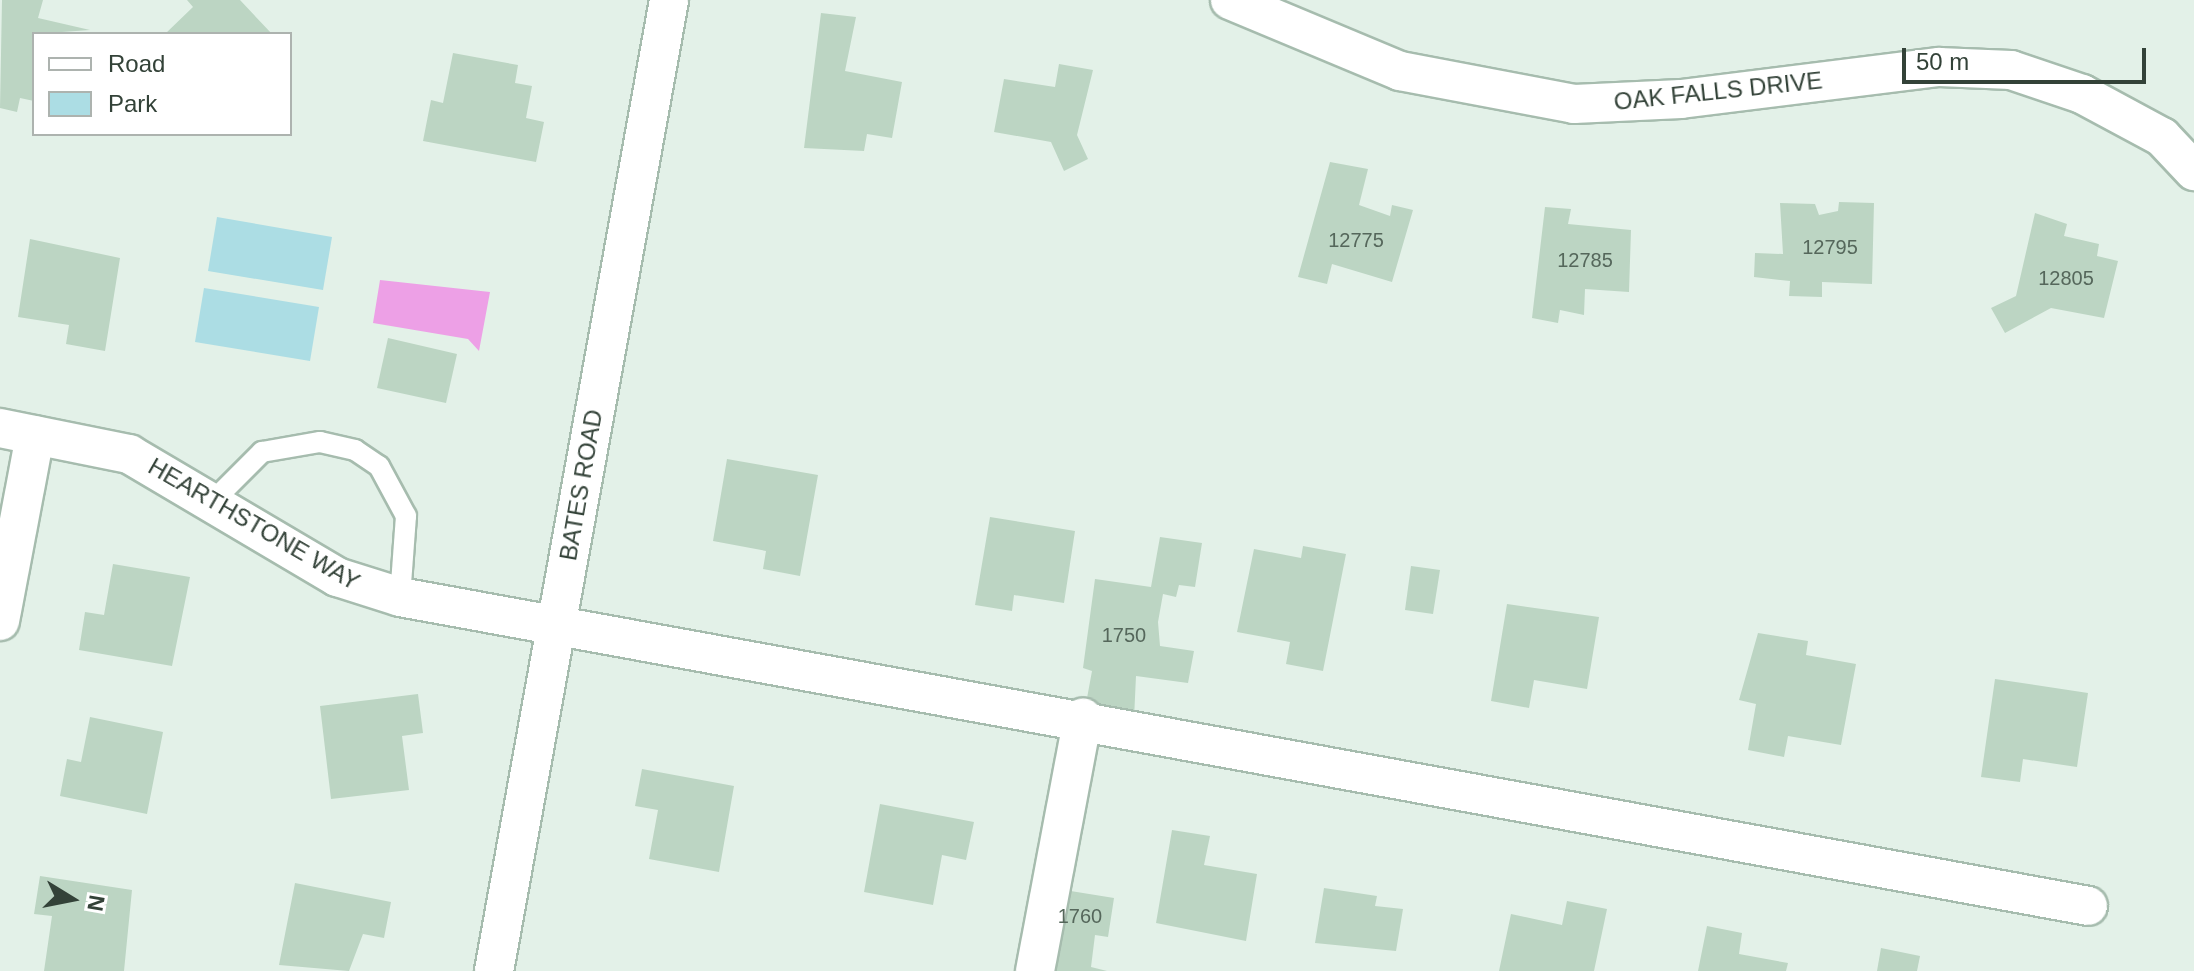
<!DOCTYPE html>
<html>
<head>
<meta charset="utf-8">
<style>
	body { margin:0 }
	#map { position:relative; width:2194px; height:971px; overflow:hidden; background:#e3f1e8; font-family:Arial,sans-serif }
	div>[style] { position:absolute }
	.green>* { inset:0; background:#acdde4 }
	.water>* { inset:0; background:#eda0e6 }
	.building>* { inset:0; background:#bcd5c3 }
	.roads { filter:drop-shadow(2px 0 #a6bcae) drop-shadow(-2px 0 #a6bcae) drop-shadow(0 2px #a6bcae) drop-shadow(0 -2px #a6bcae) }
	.service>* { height:20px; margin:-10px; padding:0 10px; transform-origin:10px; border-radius:10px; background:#fff }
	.minor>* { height:38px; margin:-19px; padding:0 19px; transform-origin:19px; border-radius:19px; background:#fff }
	span { translate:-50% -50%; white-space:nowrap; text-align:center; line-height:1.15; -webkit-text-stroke:6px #fff; paint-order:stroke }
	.number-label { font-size:20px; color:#55675b }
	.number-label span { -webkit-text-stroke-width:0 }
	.street-label { font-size:24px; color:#334238 }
	.legend { position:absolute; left:32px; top:32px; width:260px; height:104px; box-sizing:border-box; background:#fff; border:2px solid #adb3af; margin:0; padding:10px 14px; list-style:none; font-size:24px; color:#334238 }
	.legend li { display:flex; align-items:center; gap:16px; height:40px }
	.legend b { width:40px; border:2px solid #adb3af }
	.north { position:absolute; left:32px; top:859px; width:80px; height:80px; -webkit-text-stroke:6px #fff; paint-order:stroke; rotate:100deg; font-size:22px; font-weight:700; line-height:32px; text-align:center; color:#334238 }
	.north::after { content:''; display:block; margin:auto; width:28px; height:36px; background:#334238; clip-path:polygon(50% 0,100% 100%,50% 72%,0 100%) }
	.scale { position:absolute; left:1902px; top:48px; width:244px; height:36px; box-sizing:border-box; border:4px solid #334238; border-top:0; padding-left:10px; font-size:24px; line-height:28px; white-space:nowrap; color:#334238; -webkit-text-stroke:6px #fff; paint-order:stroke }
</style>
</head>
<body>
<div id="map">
	<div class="green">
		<div style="clip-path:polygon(217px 217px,332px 237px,323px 290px,208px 271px)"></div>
		<div style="clip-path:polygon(204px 288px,319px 307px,310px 361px,195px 342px)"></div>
	</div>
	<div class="water">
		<div style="clip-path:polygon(380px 280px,490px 292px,479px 351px,468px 339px,373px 323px)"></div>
	</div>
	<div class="building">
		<div style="clip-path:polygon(2px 0,43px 0,38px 18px,90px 30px,34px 34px,34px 101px,20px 98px,17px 112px,0 108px)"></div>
		<div style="clip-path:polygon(187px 0,240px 0,272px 34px,165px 34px,193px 7px)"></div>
		<div style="clip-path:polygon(821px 13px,856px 17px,845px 71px,902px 82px,892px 138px,867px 134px,864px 151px,804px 148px)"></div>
		<div style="clip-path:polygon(453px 53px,518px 65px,515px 83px,532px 86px,526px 118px,544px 122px,536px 162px,423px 141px,431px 100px,443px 103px)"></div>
		<div style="clip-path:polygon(1059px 64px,1093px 70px,1077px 135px,1088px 159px,1064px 171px,1051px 142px,994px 132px,1004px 79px,1055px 87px)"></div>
		<div style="clip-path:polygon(1330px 162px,1368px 169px,1359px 205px,1390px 216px,1392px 205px,1413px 210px,1392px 282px,1332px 264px,1327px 284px,1298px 277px)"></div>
		<div style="clip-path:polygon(1839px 202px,1874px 203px,1872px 284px,1822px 282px,1822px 297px,1789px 296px,1790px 281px,1754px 277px,1755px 253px,1783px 254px,1780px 203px,1815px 204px,1819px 215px,1838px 211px)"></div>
		<div style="clip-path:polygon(1545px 207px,1571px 209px,1568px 224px,1631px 230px,1629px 292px,1585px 289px,1584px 315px,1560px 310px,1558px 323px,1532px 318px)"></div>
		<div style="clip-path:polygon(2035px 213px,2067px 224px,2064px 236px,2099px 244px,2097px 256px,2118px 261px,2104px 318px,2051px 308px,2005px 333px,1991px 308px,2016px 296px)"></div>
		<div style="clip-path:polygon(30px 239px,120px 258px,105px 351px,66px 344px,69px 325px,18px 317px)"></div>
		<div style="clip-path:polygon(388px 338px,457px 354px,446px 403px,377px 388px)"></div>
		<div style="clip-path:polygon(727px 459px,818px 475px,800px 576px,763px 569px,766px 551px,713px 541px)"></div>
		<div style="clip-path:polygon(990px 517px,1075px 531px,1064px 603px,1014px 595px,1012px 611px,975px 605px)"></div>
		<div style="clip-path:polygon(1160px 537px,1202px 543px,1195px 587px,1179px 585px,1176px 597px,1163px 594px,1158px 622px,1160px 646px,1194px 651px,1188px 683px,1136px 676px,1134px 719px,1085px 709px,1092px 671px,1083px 668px,1095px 579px,1151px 587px)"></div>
		<div style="clip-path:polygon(1303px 546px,1346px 554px,1323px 671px,1286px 664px,1290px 642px,1237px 632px,1254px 549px,1301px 558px)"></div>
		<div style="clip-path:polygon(113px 564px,190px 577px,172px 666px,79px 650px,85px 612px,104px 615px)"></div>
		<div style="clip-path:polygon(1411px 566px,1440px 570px,1433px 614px,1405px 610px)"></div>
		<div style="clip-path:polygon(1507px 604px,1599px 617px,1587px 689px,1534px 680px,1529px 708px,1491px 701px)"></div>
		<div style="clip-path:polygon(1758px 633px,1808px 641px,1806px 655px,1856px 664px,1841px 745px,1788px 736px,1784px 757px,1748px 750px,1756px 704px,1739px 700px)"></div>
		<div style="clip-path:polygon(1995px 679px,2088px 693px,2077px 767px,2023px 759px,2020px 782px,1981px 777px)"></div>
		<div style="clip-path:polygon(418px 694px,423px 733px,402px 736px,409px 790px,331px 799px,320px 706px)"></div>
		<div style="clip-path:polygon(90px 717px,163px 732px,147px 814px,60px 796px,67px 759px,81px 762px)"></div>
		<div style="clip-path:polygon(642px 769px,734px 786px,719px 872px,649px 859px,658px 810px,635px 806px)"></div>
		<div style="clip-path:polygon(880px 804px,974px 822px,966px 860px,942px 855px,933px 905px,864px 892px)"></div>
		<div style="clip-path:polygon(1172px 830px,1210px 836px,1204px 865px,1257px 874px,1246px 941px,1156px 923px)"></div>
		<div style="clip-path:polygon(40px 876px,132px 890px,124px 971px,44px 971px,52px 916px,34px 914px)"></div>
		<div style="clip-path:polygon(295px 883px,391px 902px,384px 938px,363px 934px,349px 971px,279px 965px)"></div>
		<div style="clip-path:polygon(1052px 888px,1114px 898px,1108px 937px,1095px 935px,1091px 967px,1107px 971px,1040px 971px)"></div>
		<div style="clip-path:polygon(1324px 888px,1377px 896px,1375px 906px,1403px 909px,1396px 951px,1315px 943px)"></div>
		<div style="clip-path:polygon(1567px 901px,1607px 909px,1594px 971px,1499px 971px,1511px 914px,1562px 925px)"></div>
		<div style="clip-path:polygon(1707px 926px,1742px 933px,1739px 954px,1788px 963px,1786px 971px,1698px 971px)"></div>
		<div style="clip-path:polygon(1881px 948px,1920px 956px,1917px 971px,1877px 971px)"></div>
	</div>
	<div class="roads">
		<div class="service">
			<div style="left:212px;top:502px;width:71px;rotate:-45deg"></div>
			<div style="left:262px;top:452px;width:59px;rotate:-9.8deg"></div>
			<div style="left:320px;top:442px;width:36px;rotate:13deg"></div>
			<div style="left:355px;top:450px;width:29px;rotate:34deg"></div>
			<div style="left:379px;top:466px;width:57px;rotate:61.6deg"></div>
			<div style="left:406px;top:516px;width:81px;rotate:94.2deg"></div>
		</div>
		<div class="minor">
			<div style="left:1230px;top:0;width:184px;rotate:22.7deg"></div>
			<div style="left:1400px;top:71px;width:177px;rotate:10.7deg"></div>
			<div style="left:1574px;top:104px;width:107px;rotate:-2.7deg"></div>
			<div style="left:1681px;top:99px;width:260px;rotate:-7.1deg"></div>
			<div style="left:1939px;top:67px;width:72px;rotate:2.4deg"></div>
			<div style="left:2011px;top:70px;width:75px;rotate:18.7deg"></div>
			<div style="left:2082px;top:94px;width:91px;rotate:28.3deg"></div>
			<div style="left:2162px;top:137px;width:47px;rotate:46.7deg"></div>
			<div style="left:0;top:428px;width:132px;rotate:11.4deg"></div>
			<div style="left:129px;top:454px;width:242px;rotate:30.6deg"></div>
			<div style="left:337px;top:577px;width:66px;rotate:17.6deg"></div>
			<div style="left:400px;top:597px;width:1716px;rotate:10.37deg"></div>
			<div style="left:0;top:621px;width:189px;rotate:-79.3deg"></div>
			<div style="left:494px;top:971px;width:987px;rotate:-79.78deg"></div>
			<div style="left:1035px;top:971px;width:258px;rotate:-79.3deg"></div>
		</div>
	</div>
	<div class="number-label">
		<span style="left:1356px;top:240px">12775</span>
		<span style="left:1830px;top:247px">12795</span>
		<span style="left:1585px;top:260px">12785</span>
		<span style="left:2066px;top:278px">12805</span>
		<span style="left:1124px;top:635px">1750</span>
		<span style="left:1080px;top:916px">1760</span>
	</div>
	<div class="street-label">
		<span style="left:1718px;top:91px;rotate:-6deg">OAK FALLS DRIVE</span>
		<span style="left:581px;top:485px;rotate:-80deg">BATES ROAD</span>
		<span style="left:254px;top:524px;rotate:30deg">HEARTHSTONE WAY</span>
	</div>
	<ul class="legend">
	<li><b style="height:10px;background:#fff"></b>Road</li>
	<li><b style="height:22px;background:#acdde4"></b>Park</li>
	</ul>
	<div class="north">N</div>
	<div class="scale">50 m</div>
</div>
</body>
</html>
